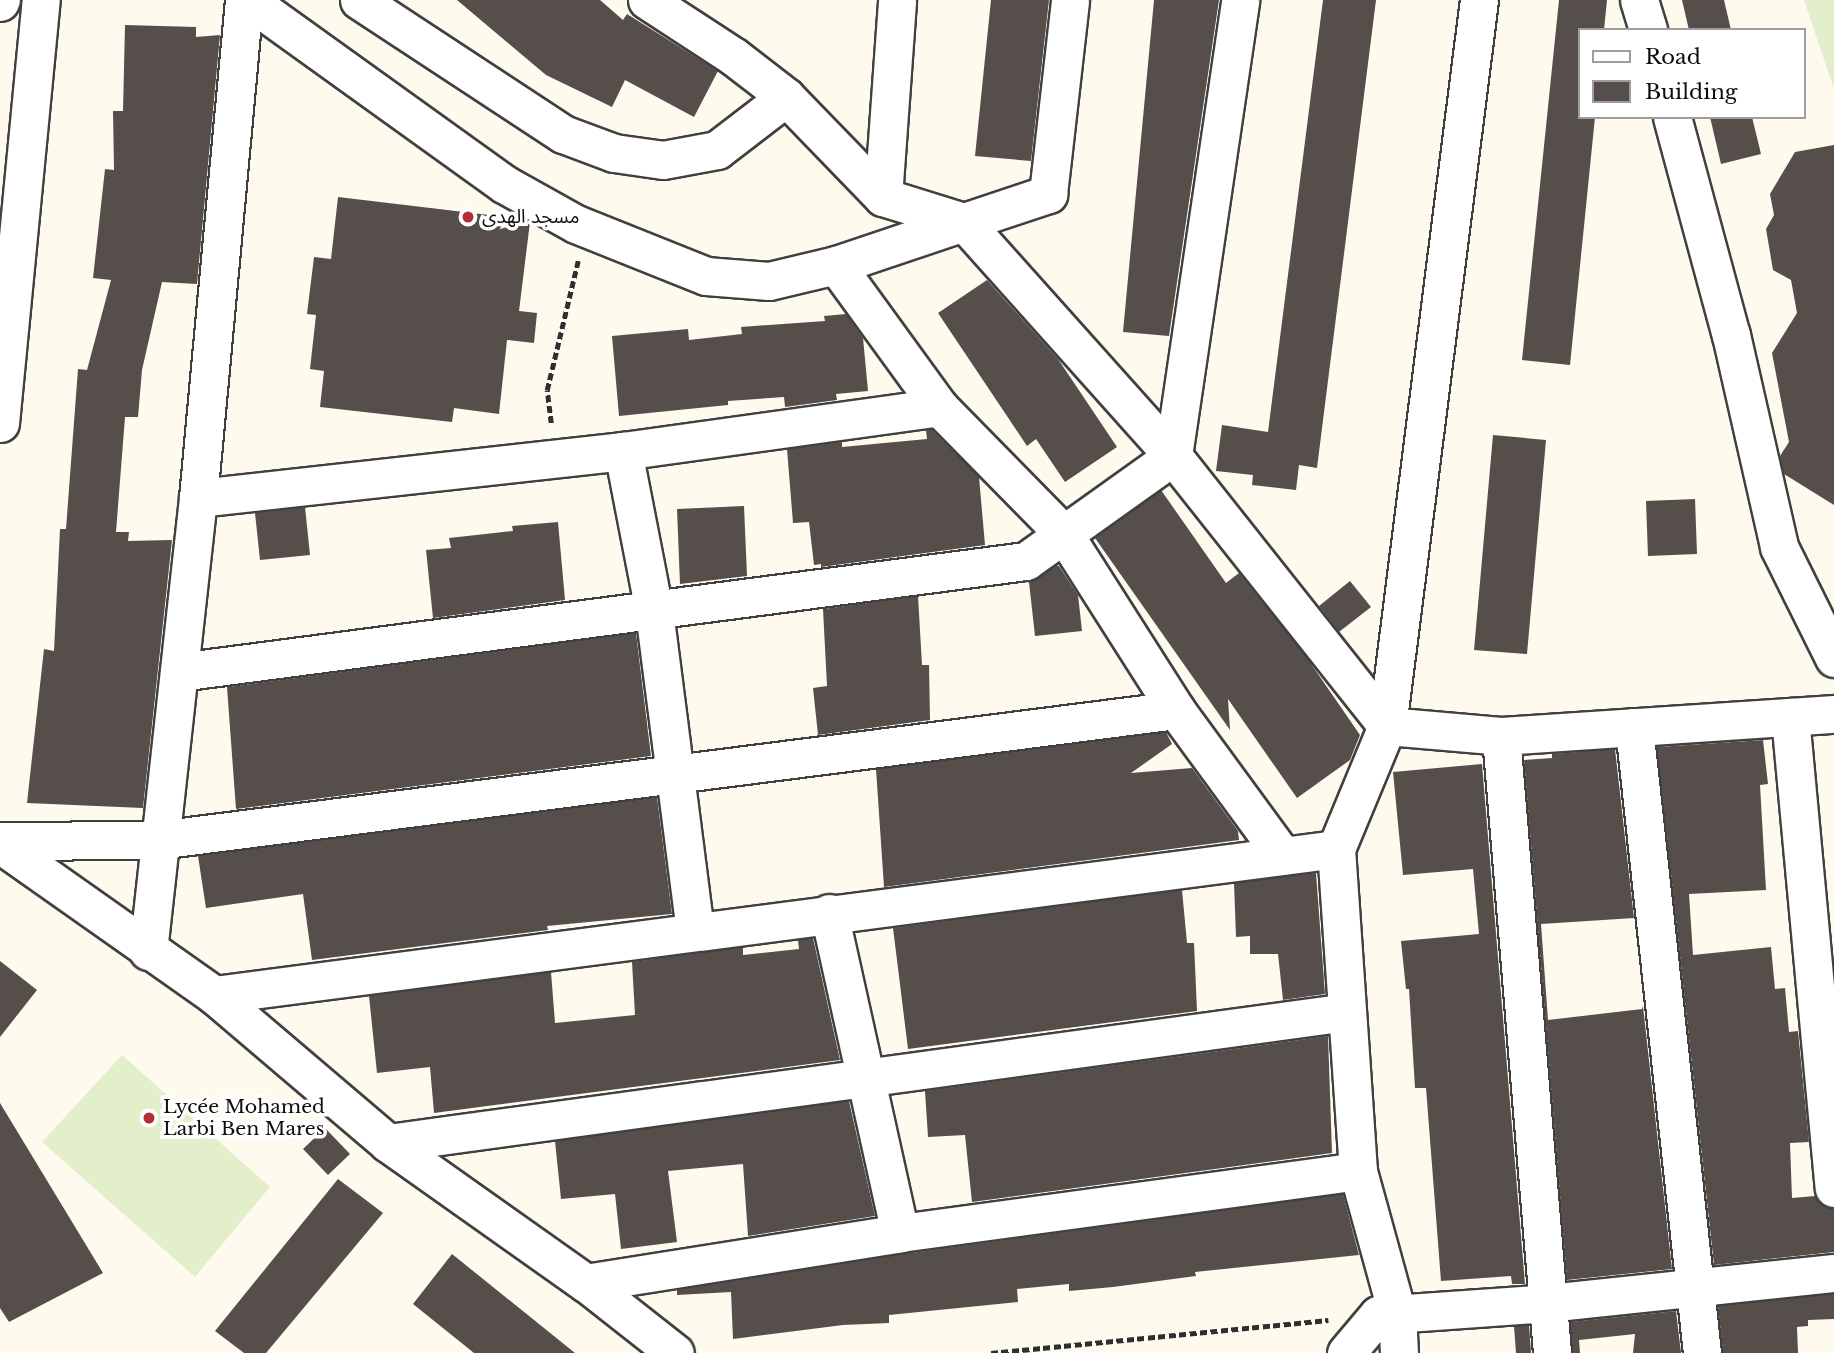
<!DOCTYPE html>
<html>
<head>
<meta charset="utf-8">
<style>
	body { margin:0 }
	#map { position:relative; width:1834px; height:1353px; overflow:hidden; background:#fefaee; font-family:"Libre Baskerville","Noto Sans Arabic",serif }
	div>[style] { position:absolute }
	.pitch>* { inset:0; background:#e3eecb }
	.building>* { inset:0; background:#554e4a }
	.path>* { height:4.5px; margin-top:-2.25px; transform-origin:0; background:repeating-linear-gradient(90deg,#2f2f2f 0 7px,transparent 0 10.5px) }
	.roads { filter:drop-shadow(2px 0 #404040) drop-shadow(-2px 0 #404040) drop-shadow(0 2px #404040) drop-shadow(0 -2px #404040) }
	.minor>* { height:37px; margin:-18.5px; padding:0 18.5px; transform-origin:18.5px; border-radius:18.5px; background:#fff }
	.tertiary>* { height:38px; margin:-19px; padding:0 19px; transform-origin:19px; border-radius:19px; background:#fff }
	.dots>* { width:19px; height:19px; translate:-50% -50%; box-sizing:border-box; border:4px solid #fff; border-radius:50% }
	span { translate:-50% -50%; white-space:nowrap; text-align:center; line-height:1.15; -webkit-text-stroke:7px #fff; paint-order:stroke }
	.poi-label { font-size:19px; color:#0d0d0d }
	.left { translate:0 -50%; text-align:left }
	.legend { position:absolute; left:1578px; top:28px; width:228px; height:91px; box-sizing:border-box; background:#fff; border:2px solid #9e9e9e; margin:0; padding:9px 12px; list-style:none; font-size:21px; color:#0d0d0d }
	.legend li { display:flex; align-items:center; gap:14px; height:35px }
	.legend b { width:35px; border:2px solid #9e9e9e }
</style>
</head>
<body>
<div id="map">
	<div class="pitch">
		<div style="clip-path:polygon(1804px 0,1834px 0,1834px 89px)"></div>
		<div style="clip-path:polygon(122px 1055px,270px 1187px,195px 1277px,42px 1142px)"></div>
	</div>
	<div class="building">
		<div style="clip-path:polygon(457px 0,600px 0,623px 20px,627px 14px,718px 71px,694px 117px,625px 80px,612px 107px,546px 75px)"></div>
		<div style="clip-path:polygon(991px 0,1049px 0,1031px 161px,975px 156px)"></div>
		<div style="clip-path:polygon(1154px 0,1219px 0,1169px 336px,1123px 332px)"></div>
		<div style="clip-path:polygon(1323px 0,1376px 0,1317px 468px,1299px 465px,1296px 490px,1252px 485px,1253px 475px,1216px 471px,1222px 425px,1268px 432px)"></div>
		<div style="clip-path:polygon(1559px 0,1607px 0,1604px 30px,1580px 30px,1580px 117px,1595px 117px,1570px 365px,1522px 360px)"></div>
		<div style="clip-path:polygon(1682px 0,1724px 0,1731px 30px,1689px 30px)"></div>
		<div style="clip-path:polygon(125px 25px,196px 27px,196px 37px,220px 35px,197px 284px,162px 282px,142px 370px,138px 417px,125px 417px,116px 532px,129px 532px,128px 541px,172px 540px,143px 808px,27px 803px,44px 649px,54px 651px,60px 529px,66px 529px,78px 369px,87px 370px,111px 280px,93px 278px,105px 169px,114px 170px,113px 111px,123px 111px)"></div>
		<div style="clip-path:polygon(1710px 117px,1752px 117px,1761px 154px,1721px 164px)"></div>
		<div style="clip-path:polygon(1834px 145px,1834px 505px,1784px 474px,1780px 456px,1789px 442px,1772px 353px,1797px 313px,1791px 280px,1773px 270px,1766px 229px,1774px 215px,1770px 194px,1795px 152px)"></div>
		<div style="clip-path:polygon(338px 197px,523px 219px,530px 222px,519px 311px,537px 313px,534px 343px,507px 340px,499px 414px,454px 408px,452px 422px,320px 407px,324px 371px,310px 369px,316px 315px,307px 314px,314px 257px,331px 259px)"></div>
		<div style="clip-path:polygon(987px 280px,1058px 359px,1117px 447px,1065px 482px,1036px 439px,1027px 446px,938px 313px)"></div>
		<div style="clip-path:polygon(846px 314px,863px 338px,868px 391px,836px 394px,837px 400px,785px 407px,784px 397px,728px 401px,728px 405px,619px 416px,612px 336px,688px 329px,689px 340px,742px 334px,741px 327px,825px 321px,824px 316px)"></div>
		<div style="clip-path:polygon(931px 429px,979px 477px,985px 545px,821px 567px,821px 564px,814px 565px,809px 522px,793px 523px,787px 449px,842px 442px,842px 447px,927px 439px,926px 430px)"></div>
		<div style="clip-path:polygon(1493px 435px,1546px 440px,1527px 654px,1474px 650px)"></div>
		<div style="clip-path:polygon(1161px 490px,1226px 583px,1239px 573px,1307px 658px,1360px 735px,1350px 760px,1297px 798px,1228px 699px,1230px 730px,1095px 538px)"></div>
		<div style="clip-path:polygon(1695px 499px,1697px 554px,1648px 556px,1646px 501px)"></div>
		<div style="clip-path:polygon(744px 506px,747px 576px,680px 584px,677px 509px)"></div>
		<div style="clip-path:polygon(305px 507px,310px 555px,260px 560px,255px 513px)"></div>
		<div style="clip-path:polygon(558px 522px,565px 600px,433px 618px,426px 550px,451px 548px,449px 538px,513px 531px,512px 526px)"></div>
		<div style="clip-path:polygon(1055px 566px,1059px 566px,1078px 595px,1082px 631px,1035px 636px,1029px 582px)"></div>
		<div style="clip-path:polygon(1350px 581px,1371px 607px,1339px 632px,1319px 606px)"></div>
		<div style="clip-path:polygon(918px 596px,922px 665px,929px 665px,930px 720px,818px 735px,813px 688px,827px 686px,823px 609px)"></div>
		<div style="clip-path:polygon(636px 633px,651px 756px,236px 809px,227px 687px)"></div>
		<div style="clip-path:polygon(1166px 732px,1172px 744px,1131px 773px,1192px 768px,1238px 831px,1239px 840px,884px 887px,876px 769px)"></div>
		<div style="clip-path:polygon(1763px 740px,1768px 784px,1760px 785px,1766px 890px,1689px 894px,1693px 955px,1771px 947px,1775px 989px,1785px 988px,1789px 1032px,1798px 1031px,1809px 1142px,1790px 1143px,1792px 1198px,1815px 1196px,1825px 1207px,1834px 1209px,1834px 1252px,1714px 1265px,1657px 747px)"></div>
		<div style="clip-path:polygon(1615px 749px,1634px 918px,1541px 924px,1548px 1020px,1642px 1009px,1643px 1006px,1672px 1269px,1567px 1280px,1524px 760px,1552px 758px,1552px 754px)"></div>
		<div style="clip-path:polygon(1482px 764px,1525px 1284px,1512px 1284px,1511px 1276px,1441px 1281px,1426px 1088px,1415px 1088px,1409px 989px,1406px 989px,1401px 941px,1479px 934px,1473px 869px,1403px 875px,1393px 772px)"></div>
		<div style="clip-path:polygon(657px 797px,672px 914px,547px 926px,548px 930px,312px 960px,303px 894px,206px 908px,198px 856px)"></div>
		<div style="clip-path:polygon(1316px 873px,1325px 994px,1283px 1000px,1278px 954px,1250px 954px,1250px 936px,1236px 937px,1234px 883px)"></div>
		<div style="clip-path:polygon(1182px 890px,1187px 943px,1194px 943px,1197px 1011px,908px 1049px,893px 928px)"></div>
		<div style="clip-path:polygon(813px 938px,840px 1060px,434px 1113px,430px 1067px,377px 1073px,369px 996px,551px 972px,555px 1023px,635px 1015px,632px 962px,743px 947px,743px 955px,799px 949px,798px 940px)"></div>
		<div style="clip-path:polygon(0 961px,37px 990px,0 1037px)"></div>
		<div style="clip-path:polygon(1328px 1036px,1332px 1153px,972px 1202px,965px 1135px,928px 1137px,925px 1091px)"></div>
		<div style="clip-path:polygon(849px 1101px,875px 1216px,748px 1236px,743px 1164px,668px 1171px,677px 1242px,621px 1249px,615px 1194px,561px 1199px,555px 1141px)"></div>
		<div style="clip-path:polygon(0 1103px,103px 1273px,9px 1322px,0 1308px)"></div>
		<div style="clip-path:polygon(325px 1128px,350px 1154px,328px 1175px,303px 1149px)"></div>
		<div style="clip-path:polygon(338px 1179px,383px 1213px,266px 1353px,244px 1353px,215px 1331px)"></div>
		<div style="clip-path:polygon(1343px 1194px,1359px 1255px,1195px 1272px,1196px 1276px,1113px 1287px,1069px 1291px,1069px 1284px,1017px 1289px,1018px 1302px,889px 1315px,889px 1323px,843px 1325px,733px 1339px,731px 1292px,677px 1295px,677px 1290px,903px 1254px)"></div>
		<div style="clip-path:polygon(452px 1254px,575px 1353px,474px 1353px,413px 1304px)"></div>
		<div style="clip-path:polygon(1834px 1294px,1834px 1319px,1808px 1320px,1808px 1326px,1797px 1327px,1798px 1353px,1723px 1353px,1718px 1306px)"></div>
		<div style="clip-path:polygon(1676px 1311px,1681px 1353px,1633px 1353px,1635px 1334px,1579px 1340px,1580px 1353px,1573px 1353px,1570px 1322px)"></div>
		<div style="clip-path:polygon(1529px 1325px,1531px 1353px,1516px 1353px,1514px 1326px)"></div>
	</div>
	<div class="path">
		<div style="left:551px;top:423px;width:33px;rotate:-97deg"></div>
		<div style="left:547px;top:390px;width:133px;rotate:-76.5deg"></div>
		<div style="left:991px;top:1353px;width:339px;rotate:-5.6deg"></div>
	</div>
	<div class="roads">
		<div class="minor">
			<div style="left:248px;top:0;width:315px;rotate:35.7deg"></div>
			<div style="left:504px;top:184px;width:82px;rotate:29.1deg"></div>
			<div style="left:576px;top:224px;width:140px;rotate:21.8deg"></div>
			<div style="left:706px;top:276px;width:63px;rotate:4.5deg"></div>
			<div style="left:769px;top:281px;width:69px;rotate:-13.4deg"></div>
			<div style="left:836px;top:265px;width:135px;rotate:-18.6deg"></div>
			<div style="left:964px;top:222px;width:314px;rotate:48.2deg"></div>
			<div style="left:1173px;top:456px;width:345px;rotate:51.6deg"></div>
			<div style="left:1387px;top:726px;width:114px;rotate:5deg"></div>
			<div style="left:1501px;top:736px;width:334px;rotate:-3.8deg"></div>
			<div style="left:359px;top:0;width:244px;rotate:33.3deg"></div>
			<div style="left:563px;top:134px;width:54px;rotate:20.4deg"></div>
			<div style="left:614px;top:153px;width:49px;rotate:8.1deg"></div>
			<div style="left:663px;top:160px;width:55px;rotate:-10.5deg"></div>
			<div style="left:717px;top:150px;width:87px;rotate:-37.5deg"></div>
			<div style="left:647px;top:0;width:103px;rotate:33.1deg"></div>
			<div style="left:733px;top:56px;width:67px;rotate:37.7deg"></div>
			<div style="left:786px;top:97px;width:139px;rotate:45.9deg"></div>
			<div style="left:883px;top:197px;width:85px;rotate:17.2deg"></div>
			<div style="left:964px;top:222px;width:89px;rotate:-18.4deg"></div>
			<div style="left:1048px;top:194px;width:195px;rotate:-83.5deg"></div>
			<div style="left:1639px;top:0;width:31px;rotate:73deg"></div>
			<div style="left:1672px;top:117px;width:226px;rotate:74.9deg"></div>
			<div style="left:1731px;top:335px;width:217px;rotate:77.2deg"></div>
			<div style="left:1779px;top:547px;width:124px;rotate:63.6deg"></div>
			<div style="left:883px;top:197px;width:197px;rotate:-85.9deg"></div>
			<div style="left:836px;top:265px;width:175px;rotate:54deg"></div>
			<div style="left:939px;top:407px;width:178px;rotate:45.5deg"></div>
			<div style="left:1064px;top:534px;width:209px;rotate:57.5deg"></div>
			<div style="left:1176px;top:710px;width:180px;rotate:53.8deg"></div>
			<div style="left:0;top:423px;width:425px;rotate:-84.5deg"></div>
			<div style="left:623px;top:451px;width:163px;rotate:79deg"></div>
			<div style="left:654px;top:611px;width:323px;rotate:82.7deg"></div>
			<div style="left:198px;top:498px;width:428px;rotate:-6.3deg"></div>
			<div style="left:623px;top:451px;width:319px;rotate:-7.9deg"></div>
			<div style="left:179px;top:672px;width:854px;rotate:-7.47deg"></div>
			<div style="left:1026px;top:561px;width:181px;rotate:-35.5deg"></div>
			<div style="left:1173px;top:456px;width:461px;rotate:-81.6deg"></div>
			<div style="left:1790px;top:717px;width:473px;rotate:84.7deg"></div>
			<div style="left:1634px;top:727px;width:630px;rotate:83.8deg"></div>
			<div style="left:1501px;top:736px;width:619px;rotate:85.27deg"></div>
			<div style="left:0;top:841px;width:158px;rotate:-0.4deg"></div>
			<div style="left:158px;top:840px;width:1026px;rotate:-7.28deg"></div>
			<div style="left:0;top:844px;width:262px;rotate:35.2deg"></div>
			<div style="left:214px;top:995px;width:228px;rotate:40.4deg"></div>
			<div style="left:388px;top:1143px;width:242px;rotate:35.3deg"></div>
			<div style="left:586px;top:1283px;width:113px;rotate:38.2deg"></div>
			<div style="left:829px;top:913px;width:328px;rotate:77.5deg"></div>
			<div style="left:148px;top:951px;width:456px;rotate:-83.7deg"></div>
			<div style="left:198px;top:498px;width:500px;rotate:-84.72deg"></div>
			<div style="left:214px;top:995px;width:1131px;rotate:-7.41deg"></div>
			<div style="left:388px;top:1143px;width:968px;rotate:-7.78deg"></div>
			<div style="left:586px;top:1283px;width:318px;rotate:-9deg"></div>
			<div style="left:900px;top:1233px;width:462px;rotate:-7.7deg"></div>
			<div style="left:1346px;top:1353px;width:50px;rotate:-49.9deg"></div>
			<div style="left:1378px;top:1315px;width:170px;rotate:-4deg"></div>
			<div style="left:1548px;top:1303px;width:288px;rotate:-6deg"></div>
			<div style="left:1399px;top:1353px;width:40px;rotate:-92.9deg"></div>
			<div style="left:1397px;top:1313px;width:147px;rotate:-105.4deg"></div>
			<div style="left:1358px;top:1171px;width:323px;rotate:-93.9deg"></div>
			<div style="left:1336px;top:849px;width:133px;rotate:-67.5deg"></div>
			<div style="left:1387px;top:726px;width:732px;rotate:-82.78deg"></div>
		</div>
		<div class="tertiary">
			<div style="left:0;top:2px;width:2px;rotate:-63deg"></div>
		</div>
	</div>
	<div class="dots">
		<div style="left:468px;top:217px;background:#b42d38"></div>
		<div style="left:149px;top:1118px;background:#b42d38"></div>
	</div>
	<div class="poi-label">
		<span class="left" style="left:482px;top:217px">مسجد الهدى</span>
		<span class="left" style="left:163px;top:1118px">Lycée Mohamed<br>Larbi Ben Mares</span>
	</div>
	<ul class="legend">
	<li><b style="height:9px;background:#fff"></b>Road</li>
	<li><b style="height:19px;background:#554e4a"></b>Building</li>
	</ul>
</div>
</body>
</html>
